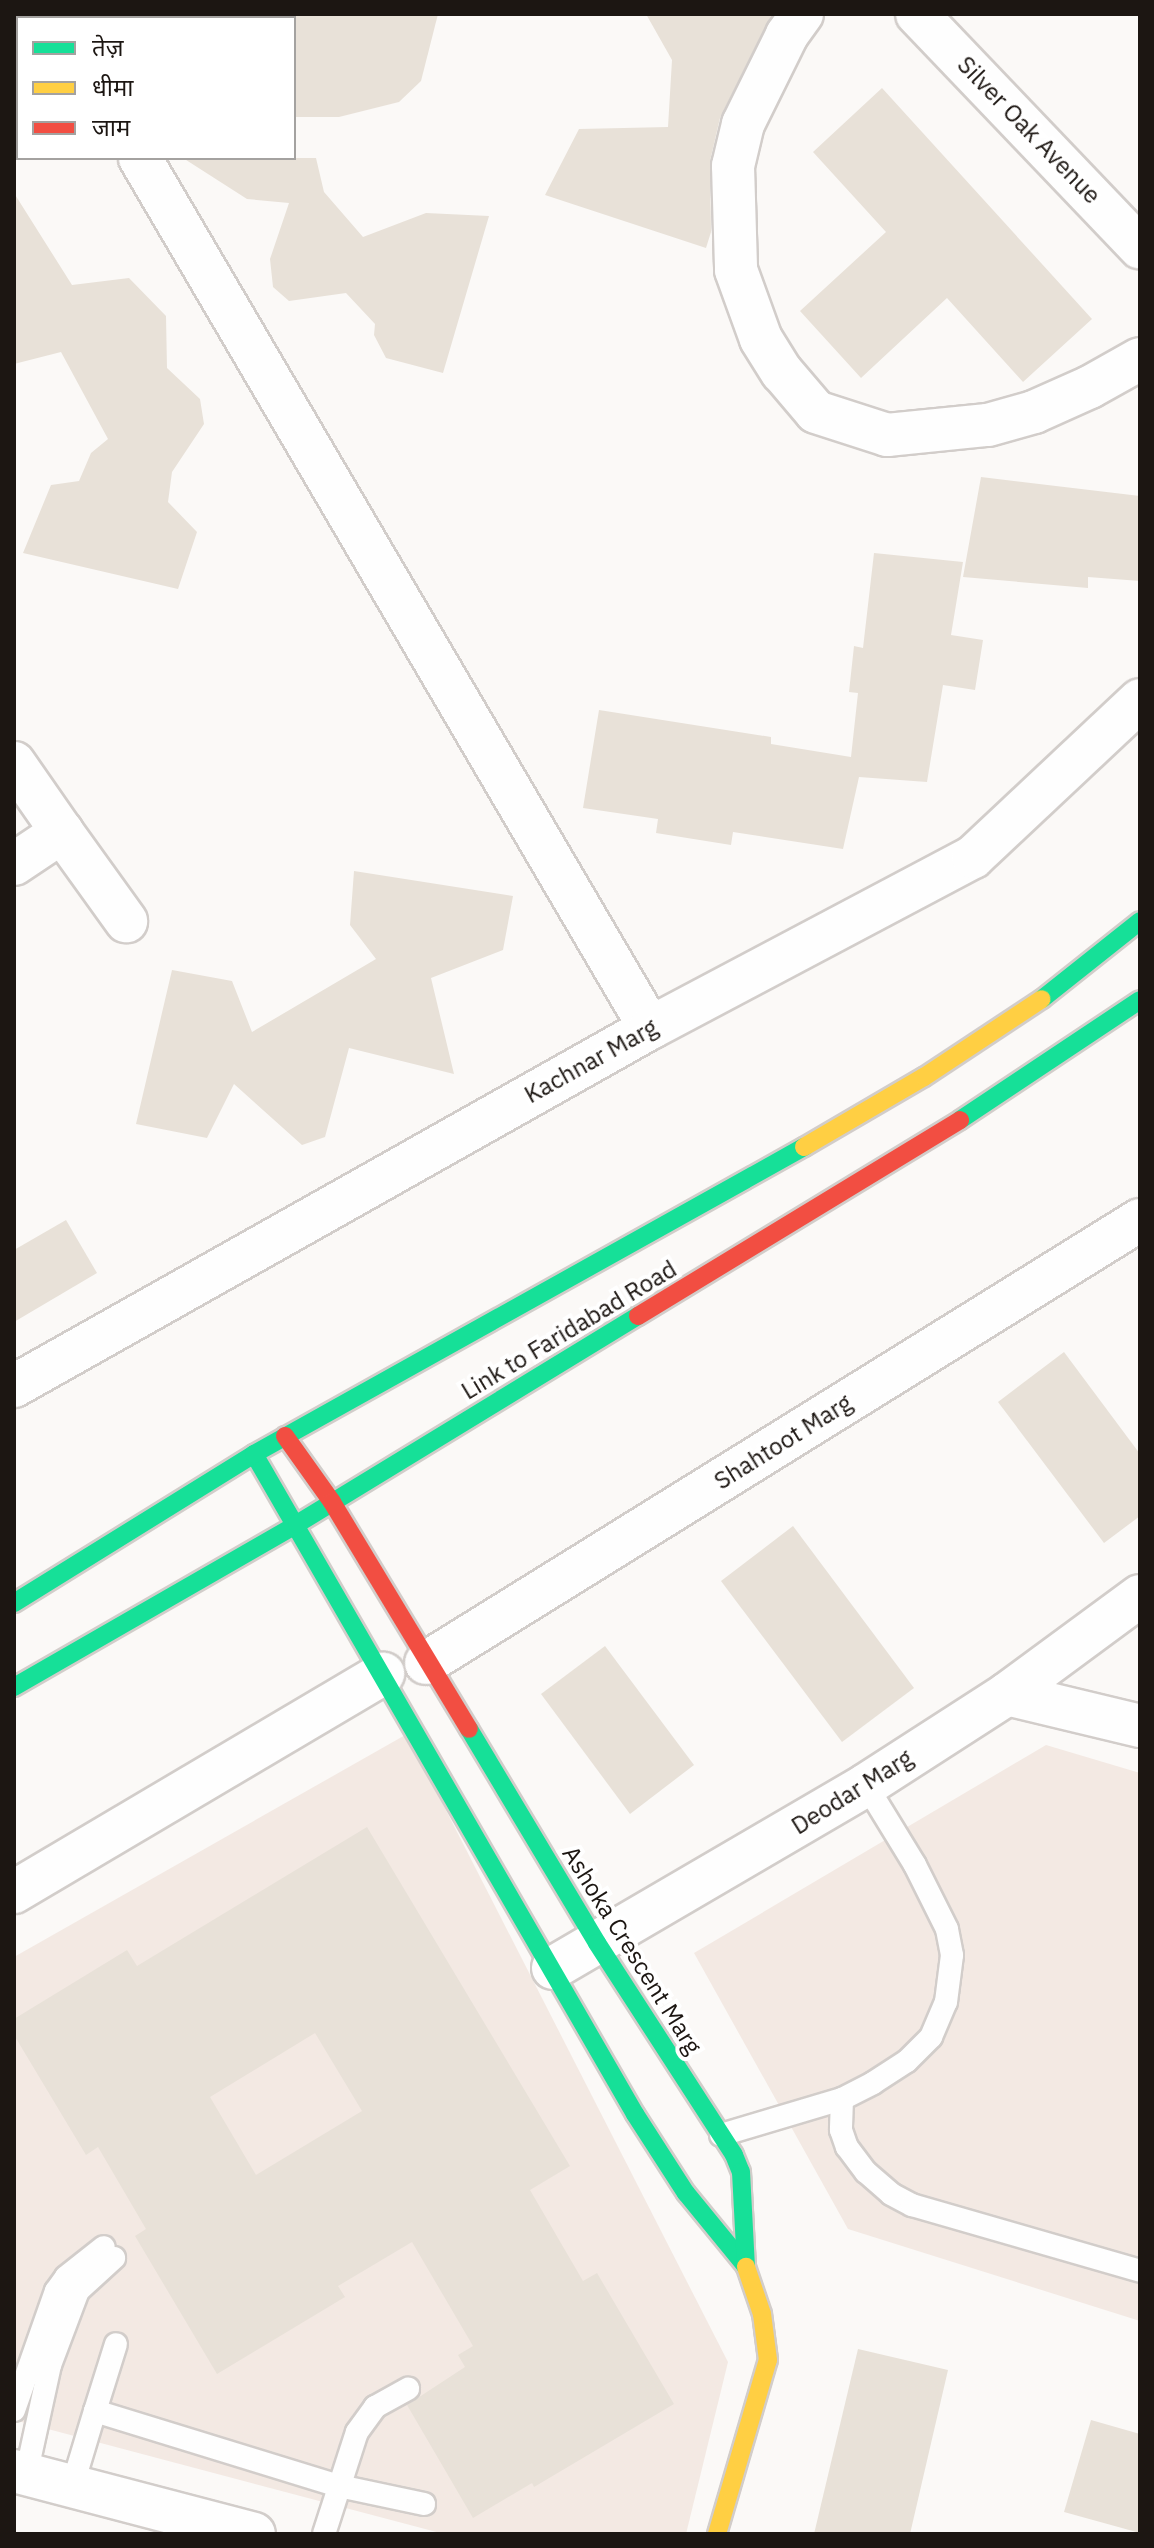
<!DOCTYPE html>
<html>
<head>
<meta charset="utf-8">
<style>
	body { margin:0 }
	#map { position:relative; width:1154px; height:2548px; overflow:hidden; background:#fbf9f7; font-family:"IBM Plex Sans","Noto Sans Devanagari",sans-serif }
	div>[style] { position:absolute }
	.built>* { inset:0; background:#f3e9e3 }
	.building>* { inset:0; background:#e8e1d8 }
	.roads { filter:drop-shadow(2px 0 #d2cdca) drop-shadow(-2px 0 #d2cdca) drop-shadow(0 2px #d2cdca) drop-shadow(0 -2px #d2cdca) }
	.lane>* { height:22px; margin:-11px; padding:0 11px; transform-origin:11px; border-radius:11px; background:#fefefe }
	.street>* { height:42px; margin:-21px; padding:0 21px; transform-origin:21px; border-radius:21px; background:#fefefe }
	.fast>* { height:18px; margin:-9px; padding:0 9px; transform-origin:9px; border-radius:9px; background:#16e098 }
	.slow>* { height:18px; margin:-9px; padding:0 9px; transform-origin:9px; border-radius:9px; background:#ffcf43 }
	.jam>* { height:18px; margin:-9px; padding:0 9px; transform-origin:9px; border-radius:9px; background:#f24e42 }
	span { translate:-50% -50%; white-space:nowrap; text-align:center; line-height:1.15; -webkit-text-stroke:8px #fff; paint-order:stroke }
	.street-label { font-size:24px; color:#1c1612 }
	.frame { position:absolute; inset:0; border:16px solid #1c1612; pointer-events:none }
	.legend { position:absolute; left:16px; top:16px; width:280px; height:144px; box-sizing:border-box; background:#fff; border:2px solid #a4a2a0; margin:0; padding:10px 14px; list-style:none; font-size:24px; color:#1c1612 }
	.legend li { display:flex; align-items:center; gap:16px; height:40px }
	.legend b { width:40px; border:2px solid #a4a2a0 }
</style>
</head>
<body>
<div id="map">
	<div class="built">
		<div style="clip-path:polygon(407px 1734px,728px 2362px,686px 2534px,444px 2534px,14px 2420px,14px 1957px)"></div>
		<div style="clip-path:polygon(1046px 1745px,1140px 1773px,1140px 2321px,848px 2229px,694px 1953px)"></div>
	</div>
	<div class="building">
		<div style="clip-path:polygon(294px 14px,438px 14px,421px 81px,399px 102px,339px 117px,294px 117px)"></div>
		<div style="clip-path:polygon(646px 14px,772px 14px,720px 118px,710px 161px,711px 232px,706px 248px,545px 195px,579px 129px,668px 127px,672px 60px)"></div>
		<div style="clip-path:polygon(882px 88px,1092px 319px,1023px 382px,947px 298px,861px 378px,800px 311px,886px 232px,813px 152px)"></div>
		<div style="clip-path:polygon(183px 158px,316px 158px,324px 192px,363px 237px,426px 213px,489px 216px,443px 373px,386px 358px,374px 335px,375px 324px,346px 293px,289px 301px,273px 287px,270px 259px,289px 203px,247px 199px)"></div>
		<div style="clip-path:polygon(14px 193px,72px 285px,129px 278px,166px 316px,167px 368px,200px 399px,204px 424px,172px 472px,168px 502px,197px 532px,178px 589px,23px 553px,51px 485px,79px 481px,91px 453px,108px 439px,61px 352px,14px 364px)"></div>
		<div style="clip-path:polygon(981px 477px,1140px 496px,1140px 581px,1088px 577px,1088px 588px,963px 577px)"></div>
		<div style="clip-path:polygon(874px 553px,963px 562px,951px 635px,983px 640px,975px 690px,943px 685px,927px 782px,859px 777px,843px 849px,733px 832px,731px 845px,656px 833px,658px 819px,583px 808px,599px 710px,771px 737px,771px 744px,851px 757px,858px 693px,849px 692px,854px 646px,863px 648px)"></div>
		<div style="clip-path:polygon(354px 871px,513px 896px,503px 950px,431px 978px,454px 1074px,349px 1048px,325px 1137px,302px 1145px,234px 1084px,207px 1138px,136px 1124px,172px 970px,232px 981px,252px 1032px,376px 959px,350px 925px)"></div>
		<div style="clip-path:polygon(66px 1220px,97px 1273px,14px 1322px,14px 1250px)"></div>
		<div style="clip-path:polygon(1064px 1352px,1140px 1454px,1140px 1516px,1104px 1543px,998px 1402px)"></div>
		<div style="clip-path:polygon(793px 1526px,914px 1688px,842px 1742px,721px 1581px)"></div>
		<div style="clip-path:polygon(605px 1646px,694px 1765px,630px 1814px,541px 1694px)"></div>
		<div style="clip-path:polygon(evenodd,367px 1827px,570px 2166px,530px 2190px,583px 2281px,597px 2273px,674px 2404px,534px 2487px,532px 2483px,473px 2518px,407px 2405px,465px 2367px,458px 2355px,473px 2346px,412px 2242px,338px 2286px,345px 2297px,217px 2374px,135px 2236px,146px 2229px,98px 2147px,86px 2155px,14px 2035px,14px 2019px,127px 1950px,137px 1966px,367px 1827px,315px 2033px,362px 2111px,256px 2175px,210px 2097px,315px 2033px)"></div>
		<div style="clip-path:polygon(858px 2349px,948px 2370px,910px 2534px,814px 2534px)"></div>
		<div style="clip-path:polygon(1091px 2420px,1140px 2434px,1140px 2533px,1064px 2512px)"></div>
	</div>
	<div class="roads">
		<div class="lane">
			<div style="left:842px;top:2099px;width:31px;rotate:92deg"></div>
			<div style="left:841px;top:2130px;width:18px;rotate:71deg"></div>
			<div style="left:847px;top:2147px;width:31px;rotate:53deg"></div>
			<div style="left:866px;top:2172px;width:33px;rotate:41deg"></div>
			<div style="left:891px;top:2194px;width:24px;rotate:28deg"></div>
			<div style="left:912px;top:2205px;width:237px;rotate:16.1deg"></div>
			<div style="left:721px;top:2135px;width:126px;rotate:-16.6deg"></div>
			<div style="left:842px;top:2099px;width:35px;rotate:-27deg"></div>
			<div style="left:873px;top:2083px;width:40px;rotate:-32.9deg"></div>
			<div style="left:907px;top:2061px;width:34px;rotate:-45deg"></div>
			<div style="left:931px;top:2037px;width:38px;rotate:-67deg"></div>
			<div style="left:946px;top:2002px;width:47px;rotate:-82.7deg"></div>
			<div style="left:952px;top:1955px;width:26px;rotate:-101deg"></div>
			<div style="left:947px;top:1929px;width:72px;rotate:-116.6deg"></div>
			<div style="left:915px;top:1865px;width:94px;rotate:-121.5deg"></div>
			<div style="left:14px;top:2410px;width:126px;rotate:-70.6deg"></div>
			<div style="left:56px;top:2291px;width:17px;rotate:-54deg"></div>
			<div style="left:66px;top:2277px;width:48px;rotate:-38.3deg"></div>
			<div style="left:95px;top:2411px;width:70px;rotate:-72.6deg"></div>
			<div style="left:26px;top:2475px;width:113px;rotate:-77.7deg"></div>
			<div style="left:50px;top:2365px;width:79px;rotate:-69.3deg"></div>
			<div style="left:78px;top:2291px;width:49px;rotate:-42.5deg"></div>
			<div style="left:72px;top:2487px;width:79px;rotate:-73.2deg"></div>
			<div style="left:95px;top:2411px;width:255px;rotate:17.1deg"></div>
			<div style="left:339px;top:2486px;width:87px;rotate:12deg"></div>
			<div style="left:324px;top:2534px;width:107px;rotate:-72.1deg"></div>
			<div style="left:357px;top:2432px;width:31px;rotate:-54deg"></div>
			<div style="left:375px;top:2407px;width:38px;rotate:-29deg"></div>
		</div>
		<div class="street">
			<div style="left:54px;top:14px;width:5px;rotate:53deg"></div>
			<div style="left:802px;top:14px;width:26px;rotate:126deg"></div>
			<div style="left:787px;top:35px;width:99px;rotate:116.3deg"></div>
			<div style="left:743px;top:124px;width:43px;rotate:103.4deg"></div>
			<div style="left:733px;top:166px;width:104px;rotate:88.3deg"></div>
			<div style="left:736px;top:270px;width:73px;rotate:70.1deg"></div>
			<div style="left:761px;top:339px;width:39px;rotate:58deg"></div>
			<div style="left:782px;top:372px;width:52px;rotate:49.6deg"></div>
			<div style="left:816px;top:412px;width:75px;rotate:17.9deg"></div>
			<div style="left:887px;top:435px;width:101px;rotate:-5.7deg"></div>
			<div style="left:988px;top:425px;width:48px;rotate:-15.8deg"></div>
			<div style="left:1034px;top:412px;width:61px;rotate:-24.1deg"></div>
			<div style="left:1090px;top:387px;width:57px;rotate:-29.2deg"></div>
			<div style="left:917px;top:14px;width:323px;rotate:46.3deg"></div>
			<div style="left:144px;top:18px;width:9px;rotate:-27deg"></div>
			<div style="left:14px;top:83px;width:4px;rotate:-27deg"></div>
			<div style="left:140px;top:158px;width:1008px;rotate:59.62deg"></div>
			<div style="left:14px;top:763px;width:84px;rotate:55.2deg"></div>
			<div style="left:14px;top:864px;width:58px;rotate:-33.7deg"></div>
			<div style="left:62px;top:832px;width:110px;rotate:54.3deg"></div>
			<div style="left:14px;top:1386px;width:730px;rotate:-29.37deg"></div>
			<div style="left:650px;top:1028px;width:365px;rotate:-27.9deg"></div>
			<div style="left:973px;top:857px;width:229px;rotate:-43.2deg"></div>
			<div style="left:426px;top:1663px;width:840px;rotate:-31.82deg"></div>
			<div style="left:1007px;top:1694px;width:137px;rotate:13.5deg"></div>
			<div style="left:14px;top:1892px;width:429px;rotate:-30.6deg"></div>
			<div style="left:553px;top:1968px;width:363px;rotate:-30.3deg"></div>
			<div style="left:866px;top:1785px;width:168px;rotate:-32.8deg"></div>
			<div style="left:1007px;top:1694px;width:165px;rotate:-36.4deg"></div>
			<div style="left:14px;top:2471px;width:248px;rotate:14.7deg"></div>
		</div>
		<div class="fast">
			<div style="left:1042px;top:999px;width:125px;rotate:-38.5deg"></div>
			<div style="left:960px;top:1120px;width:216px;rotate:-33.7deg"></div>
			<div style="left:254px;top:1454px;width:762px;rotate:60deg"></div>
			<div style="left:635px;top:2114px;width:94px;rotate:57.2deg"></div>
			<div style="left:686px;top:2193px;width:93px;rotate:50.7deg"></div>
			<div style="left:14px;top:1603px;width:282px;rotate:-31.8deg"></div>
			<div style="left:254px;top:1454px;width:630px;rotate:-29.17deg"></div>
			<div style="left:14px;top:1687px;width:327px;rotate:-29.9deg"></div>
			<div style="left:297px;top:1524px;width:399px;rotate:-31.4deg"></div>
			<div style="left:469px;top:1729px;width:249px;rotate:59.1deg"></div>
			<div style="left:597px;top:1943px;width:252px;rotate:57.1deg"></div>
			<div style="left:734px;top:2155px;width:18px;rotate:68deg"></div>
			<div style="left:741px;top:2172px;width:95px;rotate:87deg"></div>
		</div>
		<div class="slow">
			<div style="left:804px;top:1147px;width:139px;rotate:-30.3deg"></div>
			<div style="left:924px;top:1077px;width:141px;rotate:-33.5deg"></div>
			<div style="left:717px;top:2534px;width:181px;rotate:-73.7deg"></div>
			<div style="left:768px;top:2360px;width:46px;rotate:-97.4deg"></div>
			<div style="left:762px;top:2314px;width:50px;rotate:-108.8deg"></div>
		</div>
		<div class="jam">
			<div style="left:638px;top:1316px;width:377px;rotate:-31.3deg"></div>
			<div style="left:285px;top:1436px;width:81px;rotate:54.5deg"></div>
			<div style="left:332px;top:1502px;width:265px;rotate:58.9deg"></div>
		</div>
	</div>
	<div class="street-label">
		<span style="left:1029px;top:130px;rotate:46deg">Silver Oak Avenue</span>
		<span style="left:591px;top:1061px;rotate:-29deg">Kachnar Marg</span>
		<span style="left:569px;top:1330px;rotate:-31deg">Link to Faridabad Road</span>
		<span style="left:783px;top:1442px;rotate:-32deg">Shahtoot Marg</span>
		<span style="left:852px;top:1792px;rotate:-32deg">Deodar Marg</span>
		<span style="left:632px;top:1950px;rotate:58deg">Ashoka Crescent Marg</span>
	</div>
	<div class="frame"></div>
	<ul class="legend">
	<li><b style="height:10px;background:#16e098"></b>तेज़</li>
	<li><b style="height:10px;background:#ffcf43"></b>धीमा</li>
	<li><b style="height:10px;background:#f24e42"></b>जाम</li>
	</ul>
</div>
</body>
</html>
